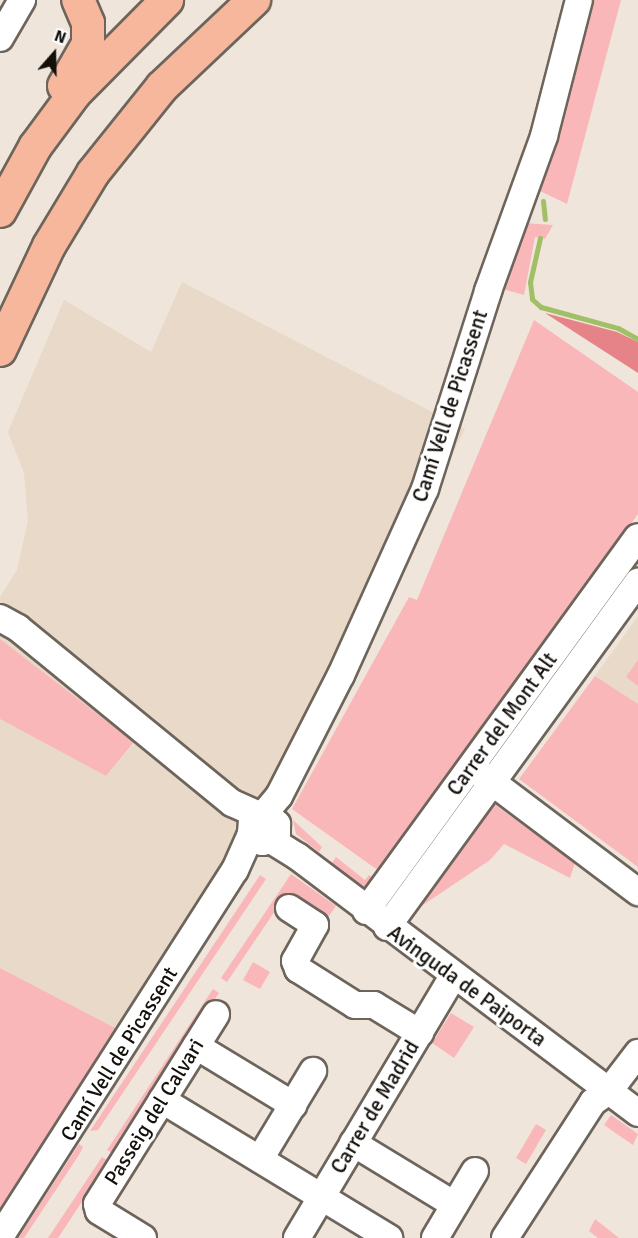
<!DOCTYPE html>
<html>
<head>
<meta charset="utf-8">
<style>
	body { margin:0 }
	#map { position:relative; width:638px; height:1238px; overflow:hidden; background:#efe5db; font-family:Signika,sans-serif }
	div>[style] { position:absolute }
	.built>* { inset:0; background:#e8d9c9 }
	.green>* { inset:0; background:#f9b7ba }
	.forest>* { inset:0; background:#e68389 }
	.stream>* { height:5px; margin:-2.5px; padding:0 2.5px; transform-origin:2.5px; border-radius:2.5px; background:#a1c066 }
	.roads { filter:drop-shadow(2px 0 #6d655b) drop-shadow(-2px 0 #6d655b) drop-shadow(0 2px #6d655b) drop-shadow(0 -2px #6d655b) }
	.minor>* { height:26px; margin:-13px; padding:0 13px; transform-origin:13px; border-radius:13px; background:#fff }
	.major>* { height:32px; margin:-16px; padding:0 16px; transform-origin:16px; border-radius:16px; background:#f7b79c }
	span { translate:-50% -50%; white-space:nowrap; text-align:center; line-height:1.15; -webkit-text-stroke:6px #fff; paint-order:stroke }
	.street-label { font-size:21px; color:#13100c }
	.north { position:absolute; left:24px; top:24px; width:60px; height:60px; -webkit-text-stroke:4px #fff; paint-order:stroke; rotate:20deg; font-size:16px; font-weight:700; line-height:24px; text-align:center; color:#13100c }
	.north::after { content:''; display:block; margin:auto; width:21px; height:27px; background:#13100c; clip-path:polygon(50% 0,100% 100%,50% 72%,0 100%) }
</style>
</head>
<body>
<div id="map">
	<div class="built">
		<div style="clip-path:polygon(182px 282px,465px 429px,341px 675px,121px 1031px,0 968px,0 719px,106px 776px,134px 743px,0 639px,0 597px,17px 570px,28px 521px,24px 473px,8px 432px,64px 300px,151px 352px)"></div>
		<div style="clip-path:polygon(638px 616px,638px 704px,595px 676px)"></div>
	</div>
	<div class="green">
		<div style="clip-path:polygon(587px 0,621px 0,567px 204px,538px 190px)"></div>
		<div style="clip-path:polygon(524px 223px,553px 225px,545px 239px,535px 237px,524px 295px,499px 288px)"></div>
		<div style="clip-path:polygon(534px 320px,638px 392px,638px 514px,379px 871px,292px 809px,409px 597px,417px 600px)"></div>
		<div style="clip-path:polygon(0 639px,134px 742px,106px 776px,0 719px)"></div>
		<div style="clip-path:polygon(638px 660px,638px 686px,626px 677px)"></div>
		<div style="clip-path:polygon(595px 676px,638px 704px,638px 867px,519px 779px)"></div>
		<div style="clip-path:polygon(494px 804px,575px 863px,570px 878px,504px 844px,490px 860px,420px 907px)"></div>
		<div style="clip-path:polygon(293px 820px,322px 847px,319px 852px,296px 834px)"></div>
		<div style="clip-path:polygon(336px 857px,365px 880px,369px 875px,373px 878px,366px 886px,361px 886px,332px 863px)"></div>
		<div style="clip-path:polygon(291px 874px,336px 906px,326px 920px,285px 896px,227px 982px,221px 978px)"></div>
		<div style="clip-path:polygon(260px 875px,266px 879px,98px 1130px,90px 1131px)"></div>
		<div style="clip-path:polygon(253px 962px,270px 972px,260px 989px,243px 980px)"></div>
		<div style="clip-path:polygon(0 968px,121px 1031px,0 1217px)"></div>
		<div style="clip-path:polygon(213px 989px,219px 993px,114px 1154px,107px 1150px)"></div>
		<div style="clip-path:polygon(451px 1013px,474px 1027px,454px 1058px,432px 1043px)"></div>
		<div style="clip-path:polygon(611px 1115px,638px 1134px,633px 1145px,604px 1125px)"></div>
		<div style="clip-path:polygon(536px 1124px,546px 1130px,526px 1164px,516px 1158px)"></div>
		<div style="clip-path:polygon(79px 1144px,83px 1147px,79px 1155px,24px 1238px,18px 1238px)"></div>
		<div style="clip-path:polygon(102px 1157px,109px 1161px,58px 1238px,48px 1238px)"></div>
		<div style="clip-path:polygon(595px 1219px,619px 1238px,598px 1238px,589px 1231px)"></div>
	</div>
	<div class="forest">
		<div style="clip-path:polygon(545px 313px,617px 332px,638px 342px,638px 373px)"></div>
	</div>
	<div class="stream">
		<div style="left:543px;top:201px;width:18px;rotate:84deg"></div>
		<div style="left:540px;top:238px;width:45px;rotate:102.8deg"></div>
		<div style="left:530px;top:282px;width:17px;rotate:83deg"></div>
		<div style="left:532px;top:299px;width:12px;rotate:42deg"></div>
		<div style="left:541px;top:307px;width:80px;rotate:15.3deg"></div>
		<div style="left:618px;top:328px;width:23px;rotate:29deg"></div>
	</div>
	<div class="roads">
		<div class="minor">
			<div style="left:0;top:38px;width:44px;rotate:-59.9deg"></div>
			<div style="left:0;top:618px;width:21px;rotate:29deg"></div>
			<div style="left:18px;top:628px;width:276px;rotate:39.3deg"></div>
			<div style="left:232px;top:803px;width:30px;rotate:24deg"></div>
			<div style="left:480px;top:773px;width:198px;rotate:37deg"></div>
			<div style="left:263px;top:815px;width:25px;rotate:-50deg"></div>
			<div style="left:279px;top:796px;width:136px;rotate:-62.9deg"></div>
			<div style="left:341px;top:675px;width:204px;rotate:-65.7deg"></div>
			<div style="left:425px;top:489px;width:208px;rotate:-72.3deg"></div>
			<div style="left:488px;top:291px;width:165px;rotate:-70.1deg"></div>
			<div style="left:544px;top:136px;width:140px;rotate:-75.6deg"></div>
			<div style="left:271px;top:840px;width:31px;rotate:32deg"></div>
			<div style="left:297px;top:856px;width:427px;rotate:37deg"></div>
			<div style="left:289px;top:908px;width:31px;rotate:33deg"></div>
			<div style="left:315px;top:925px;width:41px;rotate:119.1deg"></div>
			<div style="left:295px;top:961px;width:9px;rotate:69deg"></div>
			<div style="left:298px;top:969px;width:67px;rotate:32.3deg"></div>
			<div style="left:355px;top:1005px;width:19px"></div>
			<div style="left:374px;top:1005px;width:54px;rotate:31.3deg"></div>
			<div style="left:366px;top:911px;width:462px;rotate:-54deg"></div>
			<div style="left:387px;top:927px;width:427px;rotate:-54deg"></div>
			<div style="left:196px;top:1046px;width:114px;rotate:31.3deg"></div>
			<div style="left:162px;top:1100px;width:266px;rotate:31.3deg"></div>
			<div style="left:353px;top:1143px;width:119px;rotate:31.3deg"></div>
			<div style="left:260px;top:1159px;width:103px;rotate:-58.9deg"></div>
			<div style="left:0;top:1237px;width:436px;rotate:-57.4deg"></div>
			<div style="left:235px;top:870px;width:39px;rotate:-66deg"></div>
			<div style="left:251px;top:834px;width:13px;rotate:-86deg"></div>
			<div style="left:252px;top:821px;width:17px;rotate:-21deg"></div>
			<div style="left:268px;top:815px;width:13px;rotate:45deg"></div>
			<div style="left:277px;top:824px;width:9px;rotate:90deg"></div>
			<div style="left:277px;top:833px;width:9px;rotate:131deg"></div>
			<div style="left:271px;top:840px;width:9px;rotate:167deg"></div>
			<div style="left:262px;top:842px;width:14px;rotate:-144deg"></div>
			<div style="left:143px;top:1238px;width:52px;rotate:-148.5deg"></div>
			<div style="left:99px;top:1211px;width:7px;rotate:-106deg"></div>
			<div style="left:97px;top:1204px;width:224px;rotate:-57.9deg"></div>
			<div style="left:297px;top:1238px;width:305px;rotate:-59.2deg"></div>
			<div style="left:435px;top:1238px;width:78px;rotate:-59.2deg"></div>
			<div style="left:505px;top:1238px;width:162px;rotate:-57.1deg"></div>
			<div style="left:593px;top:1102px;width:19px;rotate:-35deg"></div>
			<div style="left:609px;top:1091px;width:48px;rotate:-52.7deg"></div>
		</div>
		<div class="major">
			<div style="left:64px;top:86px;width:48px;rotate:-60.3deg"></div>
			<div style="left:88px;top:44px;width:21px;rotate:-90deg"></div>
			<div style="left:88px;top:23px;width:25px;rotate:-113deg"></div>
			<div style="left:0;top:211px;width:73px;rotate:-61.3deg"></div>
			<div style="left:35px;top:147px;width:67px;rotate:-53.5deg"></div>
			<div style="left:75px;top:93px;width:131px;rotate:-45.3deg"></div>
			<div style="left:0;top:350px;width:115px;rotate:-64.8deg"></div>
			<div style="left:49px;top:246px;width:85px;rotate:-58.9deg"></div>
			<div style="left:93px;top:173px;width:110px;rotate:-51.3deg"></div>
			<div style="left:162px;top:87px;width:127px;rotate:-43.4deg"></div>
		</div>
	</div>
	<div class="street-label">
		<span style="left:450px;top:406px;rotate:-72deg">Camí Vell de Picassent</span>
		<span style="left:502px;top:724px;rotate:-54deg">Carrer del Mont Alt</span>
		<span style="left:467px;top:986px;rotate:36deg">Avinguda de Paiporta</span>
		<span style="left:119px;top:1054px;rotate:-58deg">Camí Vell de Picassent</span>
		<span style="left:375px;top:1107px;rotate:-59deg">Carrer de Madrid</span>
		<span style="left:154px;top:1112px;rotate:-58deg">Passeig del Calvari</span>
	</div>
	<div class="north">N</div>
</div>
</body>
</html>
